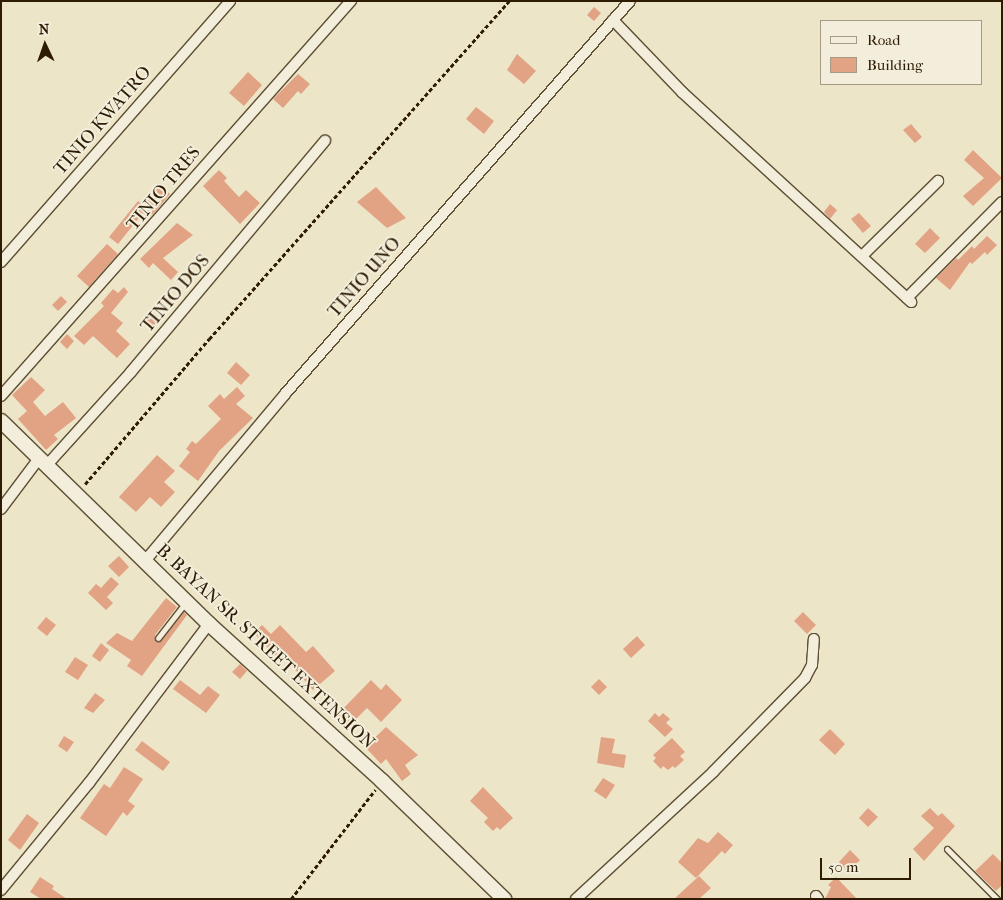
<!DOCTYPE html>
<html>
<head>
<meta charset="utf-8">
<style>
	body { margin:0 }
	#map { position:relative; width:1003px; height:900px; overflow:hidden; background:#ede5c7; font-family:"IM FELL French Canon",serif }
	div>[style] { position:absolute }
	.building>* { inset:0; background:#e2a385 }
	.path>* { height:2.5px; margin-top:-1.25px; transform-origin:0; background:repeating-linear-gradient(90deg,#2d1b03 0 4px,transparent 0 6.5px) }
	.roads { filter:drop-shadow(1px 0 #5d4e34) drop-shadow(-1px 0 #5d4e34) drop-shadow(0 1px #5d4e34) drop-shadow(0 -1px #5d4e34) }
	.lane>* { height:5px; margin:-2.5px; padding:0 2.5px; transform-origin:2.5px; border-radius:2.5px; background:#f3eedb }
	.street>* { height:10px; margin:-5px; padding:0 5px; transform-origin:5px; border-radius:5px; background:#f3eedb }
	.secondary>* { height:14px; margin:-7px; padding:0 7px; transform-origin:7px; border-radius:7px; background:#f3eedb }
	span { translate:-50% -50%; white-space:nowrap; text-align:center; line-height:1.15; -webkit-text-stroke:4px #f3eedb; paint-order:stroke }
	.street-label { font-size:18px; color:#2d1b03 }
	.frame { position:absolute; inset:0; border:2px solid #2d1b03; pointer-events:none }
	.legend { position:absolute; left:820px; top:20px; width:162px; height:65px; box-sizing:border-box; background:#f3eedb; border:1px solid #a49a85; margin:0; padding:6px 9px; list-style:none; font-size:15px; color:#2d1b03 }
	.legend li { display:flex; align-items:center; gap:10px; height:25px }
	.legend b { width:25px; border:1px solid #a49a85 }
	.north { position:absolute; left:20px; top:20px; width:50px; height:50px; -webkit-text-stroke:4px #f3eedb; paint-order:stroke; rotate:357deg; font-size:14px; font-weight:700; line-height:20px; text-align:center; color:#2d1b03 }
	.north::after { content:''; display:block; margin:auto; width:18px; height:22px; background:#2d1b03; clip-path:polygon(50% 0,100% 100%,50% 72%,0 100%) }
	.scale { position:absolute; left:820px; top:858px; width:91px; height:22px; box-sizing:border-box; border:2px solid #2d1b03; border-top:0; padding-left:6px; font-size:15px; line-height:18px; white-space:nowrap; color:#2d1b03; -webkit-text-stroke:4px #f3eedb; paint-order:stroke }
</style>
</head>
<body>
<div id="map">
	<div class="building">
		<div style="clip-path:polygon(594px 7px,601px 13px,594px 21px,587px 15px)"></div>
		<div style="clip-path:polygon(517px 54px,536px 71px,524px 84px,507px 70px)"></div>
		<div style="clip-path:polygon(248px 72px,262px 85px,244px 106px,229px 93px)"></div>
		<div style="clip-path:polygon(298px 74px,310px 84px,301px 94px,298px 91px,283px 108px,273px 99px)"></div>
		<div style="clip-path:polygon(476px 107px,494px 121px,484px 134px,466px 119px)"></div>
		<div style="clip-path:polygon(911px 124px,922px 137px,915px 143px,903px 130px)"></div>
		<div style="clip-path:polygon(973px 150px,1002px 178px,973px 206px,963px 196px,984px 178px,964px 160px)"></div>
		<div style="clip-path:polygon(219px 170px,227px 178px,224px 181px,239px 197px,246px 190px,260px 203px,240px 224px,203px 186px)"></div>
		<div style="clip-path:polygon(158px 184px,170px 194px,153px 214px,148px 217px,143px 213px,118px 244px,109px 237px,138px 201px,141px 203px)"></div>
		<div style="clip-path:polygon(376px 187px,406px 218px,387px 228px,357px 202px)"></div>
		<div style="clip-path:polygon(830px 204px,837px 210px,830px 219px,824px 212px)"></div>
		<div style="clip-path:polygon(859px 213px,871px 226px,863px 233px,851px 219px)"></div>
		<div style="clip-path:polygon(177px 223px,193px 235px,163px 258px,178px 272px,171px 280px,153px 263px,149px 268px,140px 259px)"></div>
		<div style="clip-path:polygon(930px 228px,940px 238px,925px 253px,915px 244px)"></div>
		<div style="clip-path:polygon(987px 236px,997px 245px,987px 255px,985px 252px,972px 264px,970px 262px,950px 290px,936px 278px,956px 258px,958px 260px,972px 246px,974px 249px)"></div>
		<div style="clip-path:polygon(107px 244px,118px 254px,89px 287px,77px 276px)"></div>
		<div style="clip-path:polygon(124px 287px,128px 292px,111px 313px,123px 323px,116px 331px,130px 344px,117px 358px,93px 336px,84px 345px,74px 336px,104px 306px,101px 303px,113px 289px,118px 293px)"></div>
		<div style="clip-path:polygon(61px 296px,67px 302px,58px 311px,52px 305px)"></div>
		<div style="clip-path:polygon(151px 311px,161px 319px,152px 330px,142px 322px)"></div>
		<div style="clip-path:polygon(67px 334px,74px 341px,67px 349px,60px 342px)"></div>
		<div style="clip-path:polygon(236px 362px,250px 375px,241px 385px,227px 373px)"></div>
		<div style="clip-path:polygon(31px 377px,45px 390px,33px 402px,45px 416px,63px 402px,76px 418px,54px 435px,58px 439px,46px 450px,18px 419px,27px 411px,12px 395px)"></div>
		<div style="clip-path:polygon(237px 387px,245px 396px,236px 404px,253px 418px,219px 451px,198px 481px,179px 466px,190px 452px,186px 449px,192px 441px,196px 444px,221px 419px,208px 406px,220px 394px,224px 399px)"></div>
		<div style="clip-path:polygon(157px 455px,175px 471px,164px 482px,175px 492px,161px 507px,150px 497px,136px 512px,119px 497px)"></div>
		<div style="clip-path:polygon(119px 556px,129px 567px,119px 577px,108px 566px)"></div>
		<div style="clip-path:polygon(111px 577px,119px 584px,107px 597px,113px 603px,106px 610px,88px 593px,96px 584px,101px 588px)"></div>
		<div style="clip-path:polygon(166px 598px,177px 607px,155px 635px,156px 642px,161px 641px,184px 612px,187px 615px,142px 676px,127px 666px,131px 660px,106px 643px,117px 633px,132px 641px)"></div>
		<div style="clip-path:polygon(803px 612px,816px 625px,807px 634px,794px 621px)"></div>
		<div style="clip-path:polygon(46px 617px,56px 625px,47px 636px,37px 628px)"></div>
		<div style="clip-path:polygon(262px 625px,271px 634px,280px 625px,306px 652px,313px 646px,335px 671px,313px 690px,283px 656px,279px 660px,254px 633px)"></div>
		<div style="clip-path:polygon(637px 636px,645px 645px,631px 658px,623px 649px)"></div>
		<div style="clip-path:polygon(101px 643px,109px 650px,100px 662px,92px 656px)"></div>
		<div style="clip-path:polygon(75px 657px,88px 665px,78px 680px,65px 672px)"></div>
		<div style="clip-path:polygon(240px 664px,247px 671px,240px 679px,232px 672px)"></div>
		<div style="clip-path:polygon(599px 679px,607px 687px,599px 695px,591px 687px)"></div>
		<div style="clip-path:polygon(180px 680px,200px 695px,208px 686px,220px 695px,206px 713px,173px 689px)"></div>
		<div style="clip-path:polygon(371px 680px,381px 690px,386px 684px,402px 700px,381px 722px,367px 708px,348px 727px,336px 716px)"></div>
		<div style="clip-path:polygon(95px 693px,105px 700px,93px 713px,84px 708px)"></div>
		<div style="clip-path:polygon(655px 713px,659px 717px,663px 713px,670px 719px,666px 723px,673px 729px,665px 737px,648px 721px)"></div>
		<div style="clip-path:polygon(386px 727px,418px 755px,405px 765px,411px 774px,402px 781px,386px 759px,381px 764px,365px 747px)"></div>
		<div style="clip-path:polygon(830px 729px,845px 744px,835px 755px,819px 740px)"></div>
		<div style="clip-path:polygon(64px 736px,74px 742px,67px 752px,58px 746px)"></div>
		<div style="clip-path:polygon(601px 737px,615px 739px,612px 753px,626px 755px,624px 768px,597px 763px)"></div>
		<div style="clip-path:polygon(672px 738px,685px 752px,680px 756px,684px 760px,675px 768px,673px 766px,668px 770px,663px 766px,661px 769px,653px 761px,656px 758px,653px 755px)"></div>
		<div style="clip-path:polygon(142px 741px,170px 762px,163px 771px,135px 750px)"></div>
		<div style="clip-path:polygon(124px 767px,143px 779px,128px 801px,135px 806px,127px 816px,123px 812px,106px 836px,80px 818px,104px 784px,110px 788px)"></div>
		<div style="clip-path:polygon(603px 778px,615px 785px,606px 799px,594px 791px)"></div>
		<div style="clip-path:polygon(483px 787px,513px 818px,500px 830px,497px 827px,493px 831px,484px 822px,488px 818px,470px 801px)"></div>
		<div style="clip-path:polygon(868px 808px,878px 817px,868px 827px,859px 818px)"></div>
		<div style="clip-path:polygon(930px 808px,938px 816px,942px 813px,955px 826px,924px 861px,913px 849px,934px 828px,921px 816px)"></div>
		<div style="clip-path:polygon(27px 814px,39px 823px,20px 850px,8px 840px)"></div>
		<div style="clip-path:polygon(718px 832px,733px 845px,725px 854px,722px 851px,696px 878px,678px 862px,698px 838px,708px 843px)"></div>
		<div style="clip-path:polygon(850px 850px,860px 860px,848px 872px,839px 862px)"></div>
		<div style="clip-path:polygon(993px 854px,1002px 863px,1002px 885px,996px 891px,975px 871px)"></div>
		<div style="clip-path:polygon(699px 876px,711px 888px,699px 899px,674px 899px)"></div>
		<div style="clip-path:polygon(40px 877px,54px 886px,52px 889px,67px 899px,41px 899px,30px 892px)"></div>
		<div style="clip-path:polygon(836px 877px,857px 899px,825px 899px,831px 887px,828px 885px)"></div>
	</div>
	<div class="path">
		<div style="left:85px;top:484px;width:191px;rotate:-49.5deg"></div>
		<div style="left:209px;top:339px;width:452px;rotate:-48.4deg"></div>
		<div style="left:291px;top:899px;width:138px;rotate:-52.4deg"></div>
	</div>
	<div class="roads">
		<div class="lane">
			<div style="left:158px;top:638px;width:46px;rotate:-52.1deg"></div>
			<div style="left:947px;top:849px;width:71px;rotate:45deg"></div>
		</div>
		<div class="street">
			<div style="left:613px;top:20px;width:100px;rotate:46.2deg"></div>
			<div style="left:682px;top:92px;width:311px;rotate:42.5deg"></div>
			<div style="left:862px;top:256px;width:107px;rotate:-44.6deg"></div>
			<div style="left:1px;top:262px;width:347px;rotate:-48.7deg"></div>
			<div style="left:907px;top:298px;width:135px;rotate:-45.3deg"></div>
			<div style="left:1px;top:396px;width:528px;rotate:-48.46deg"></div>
			<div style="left:47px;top:465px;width:125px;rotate:-47.9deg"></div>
			<div style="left:131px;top:372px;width:302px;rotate:-50deg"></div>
			<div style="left:1px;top:509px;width:65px;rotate:-53.1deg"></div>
			<div style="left:145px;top:561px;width:218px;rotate:-50deg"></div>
			<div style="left:285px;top:394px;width:523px;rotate:-48.72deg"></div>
			<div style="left:1px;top:890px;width:139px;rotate:-50.6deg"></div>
			<div style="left:89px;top:783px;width:199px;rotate:-53deg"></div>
			<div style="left:816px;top:896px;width:4px;rotate:56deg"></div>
			<div style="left:576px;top:899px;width:187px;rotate:-42.8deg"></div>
			<div style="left:713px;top:772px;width:132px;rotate:-45.6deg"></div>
			<div style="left:805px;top:678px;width:15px;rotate:-62deg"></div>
			<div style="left:812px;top:665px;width:26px;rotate:-86deg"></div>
		</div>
		<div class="secondary">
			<div style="left:1px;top:421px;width:291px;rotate:44.3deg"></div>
			<div style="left:209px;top:624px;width:234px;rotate:42.2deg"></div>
			<div style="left:382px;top:781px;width:170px;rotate:44deg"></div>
		</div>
	</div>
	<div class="street-label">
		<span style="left:103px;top:121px;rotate:-49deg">TINIO KWATRO</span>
		<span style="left:164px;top:189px;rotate:-50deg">TINIO TRES</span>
		<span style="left:365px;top:278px;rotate:-49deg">TINIO UNO</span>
		<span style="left:176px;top:294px;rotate:-50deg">TINIO DOS</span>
		<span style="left:265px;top:647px;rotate:43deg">B. BAYAN SR. STREET EXTENSION</span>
	</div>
	<div class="frame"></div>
	<ul class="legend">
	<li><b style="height:6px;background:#f3eedb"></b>Road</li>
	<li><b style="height:14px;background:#e2a385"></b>Building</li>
	</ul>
	<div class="north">N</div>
	<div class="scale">50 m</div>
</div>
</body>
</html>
